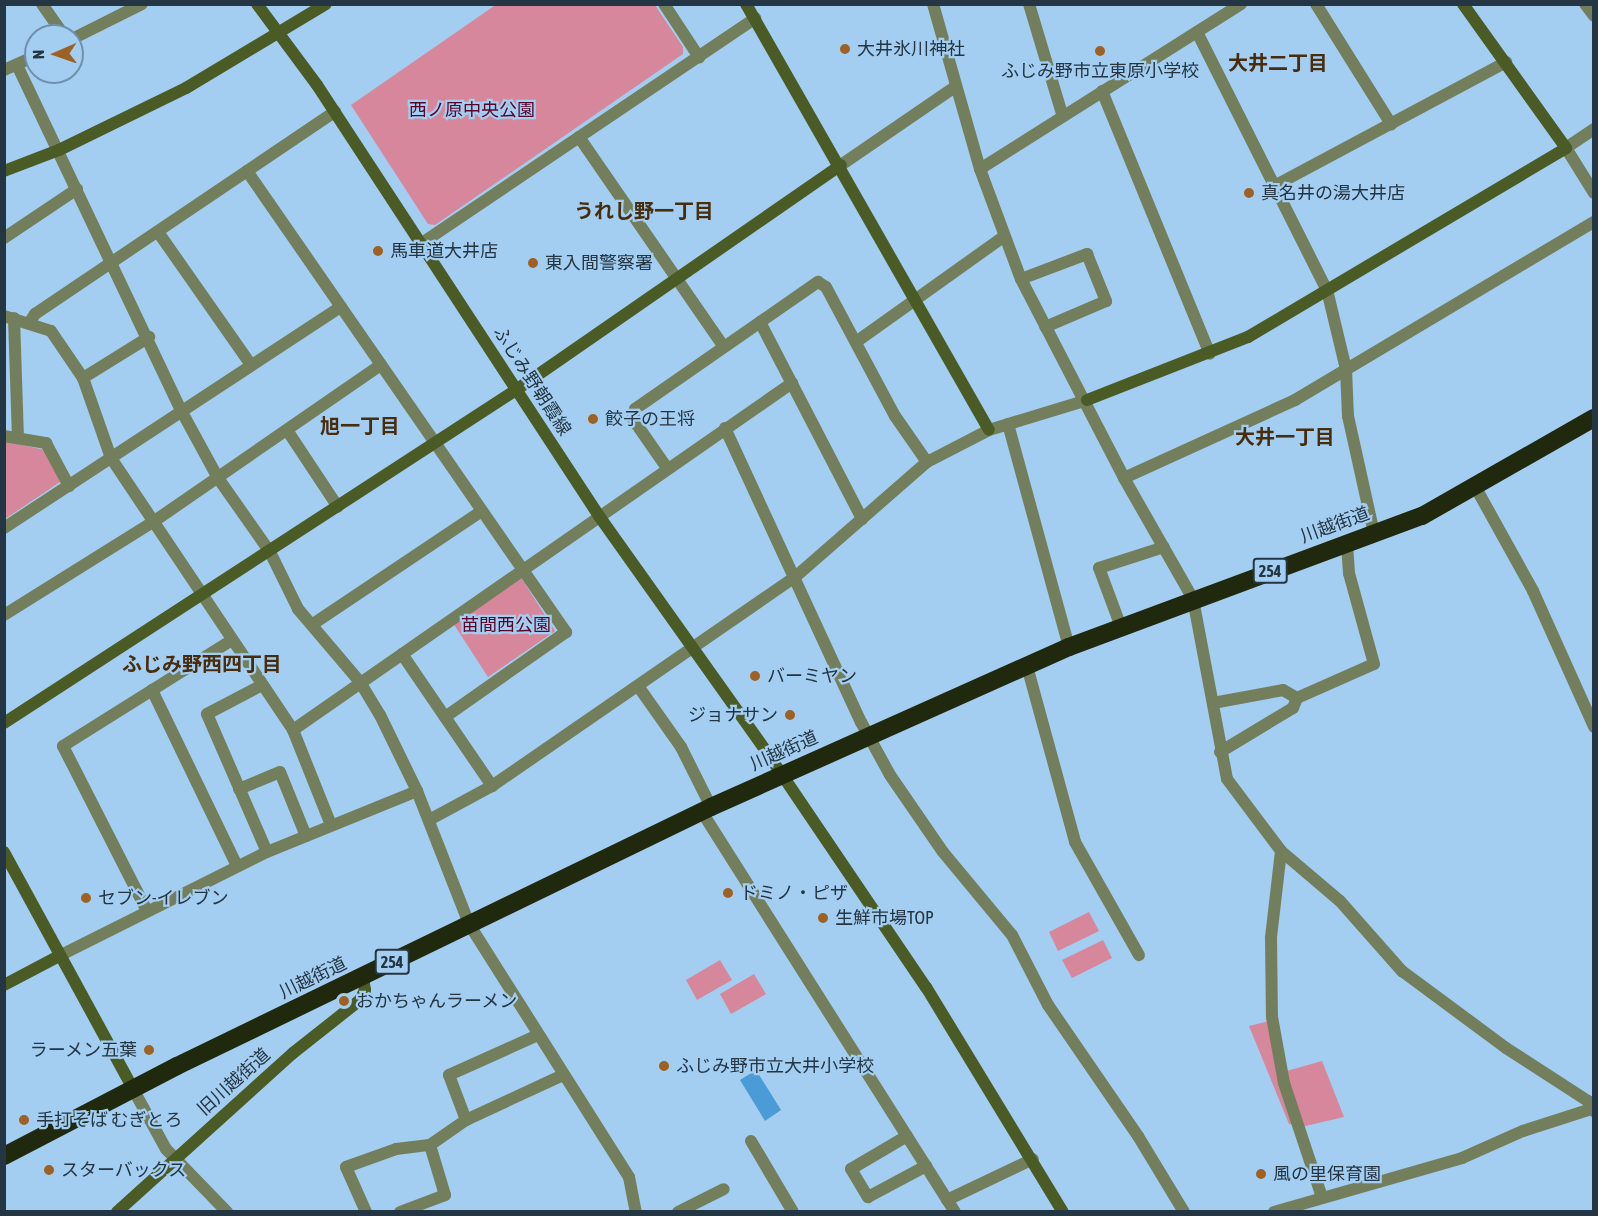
<!DOCTYPE html>
<html>
<head>
<meta charset="utf-8">
<style>
	body { margin:0 }
	#map { position:relative; width:1598px; height:1216px; overflow:hidden; background:#a3cef1; font-family:"Asap Condensed","Noto Sans JP",sans-serif }
	div>[style] { position:absolute }
	.green>* { inset:0; background:#d7879b }
	.water>* { inset:0; background:#4b9bd6 }
	.street>* { height:12px; margin:-6px; padding:0 6px; transform-origin:6px; border-radius:6px; background:#737f5c }
	.secondary>* { height:12px; margin:-6px; padding:0 6px; transform-origin:6px; border-radius:6px; background:#4b5b26 }
	.highway>* { height:18px; margin:-9px; padding:0 9px; transform-origin:9px; border-radius:9px; background:#20280d }
	.dots>* { width:16px; height:16px; translate:-50% -50%; box-sizing:border-box; border:3px solid #a3cef1; border-radius:50% }
	span { translate:-50% -50%; white-space:nowrap; text-align:center; line-height:1.15; -webkit-text-stroke:4.5px #a3cef1; paint-order:stroke }
	.shield-label span { padding:2px 4px; background:#a3cef1; border:2px solid; border-radius:4px; -webkit-text-stroke-width:0 }
	.shield-label { font-size:16px; color:#243543; font-weight:700 }
	.poi-label { font-size:18px; color:#243543 }
	.left { translate:0 -50%; text-align:left }
	.right { translate:-100% -50%; text-align:right }
	.park-label { font-size:18px; color:#5b0429 }
	.street-label { font-size:18px; color:#243543 }
	.neighbourhood-label { font-size:20px; color:#482c0e; font-weight:700 }
	.frame { position:absolute; inset:0; border:6px solid #243543; pointer-events:none }
	.north { position:absolute; left:24px; top:24px; width:60px; height:60px; box-sizing:border-box; background:#a3cef1; border:2px solid #7091ab; border-radius:50%; rotate:268deg; font-size:16px; font-weight:700; line-height:24px; text-align:center; color:#243543 }
	.north::after { content:''; display:block; margin:auto; width:21px; height:27px; background:#9d6223; clip-path:polygon(50% 0,100% 100%,50% 72%,0 100%) }
</style>
</head>
<body>
<div id="map">
	<div class="green">
		<div style="clip-path:polygon(497px 4px,655px 5px,683px 47px,683px 54px,435px 225px,428px 224px,351px 105px)"></div>
		<div style="clip-path:polygon(4px 441px,45px 450px,60px 482px,5px 519px)"></div>
		<div style="clip-path:polygon(517px 579px,522px 579px,555px 631px,488px 677px,453px 623px)"></div>
		<div style="clip-path:polygon(1089px 912px,1099px 931px,1058px 951px,1049px 932px)"></div>
		<div style="clip-path:polygon(1103px 940px,1112px 958px,1072px 978px,1062px 960px)"></div>
		<div style="clip-path:polygon(720px 960px,732px 980px,697px 1000px,686px 980px)"></div>
		<div style="clip-path:polygon(754px 974px,766px 994px,731px 1014px,720px 994px)"></div>
		<div style="clip-path:polygon(1269px 1021px,1295px 1125px,1289px 1124px,1249px 1026px)"></div>
		<div style="clip-path:polygon(1322px 1061px,1344px 1117px,1301px 1127px,1283px 1072px)"></div>
	</div>
	<div class="water">
		<div style="clip-path:polygon(756px 1070px,781px 1110px,765px 1121px,740px 1080px)"></div>
	</div>
	<div class="street">
		<div style="left:42px;top:4px;width:39px;rotate:55deg"></div>
		<div style="left:664px;top:4px;width:64px;rotate:56.6deg"></div>
		<div style="left:933px;top:4px;width:172px;rotate:74.1deg"></div>
		<div style="left:980px;top:169px;width:117px;rotate:69.6deg"></div>
		<div style="left:1021px;top:279px;width:224px;rotate:62.6deg"></div>
		<div style="left:1124px;top:478px;width:139px;rotate:60.3deg"></div>
		<div style="left:1193px;top:599px;width:183px;rotate:79.3deg"></div>
		<div style="left:1227px;top:779px;width:90px;rotate:53.1deg"></div>
		<div style="left:1281px;top:851px;width:77px;rotate:40.3deg"></div>
		<div style="left:1340px;top:901px;width:94px;rotate:48.5deg"></div>
		<div style="left:1402px;top:971px;width:129px;rotate:36.5deg"></div>
		<div style="left:1506px;top:1048px;width:98px;rotate:32.9deg"></div>
		<div style="left:1588px;top:1101px;width:12px;rotate:59deg"></div>
		<div style="left:1029px;top:4px;width:115px;rotate:73.3deg"></div>
		<div style="left:1316px;top:4px;width:142px;rotate:58deg"></div>
		<div style="left:1585px;top:4px;width:15px;rotate:53deg"></div>
		<div style="left:1197px;top:32px;width:289px;rotate:63.3deg"></div>
		<div style="left:1327px;top:290px;width:81px;rotate:76.5deg"></div>
		<div style="left:1346px;top:369px;width:47px;rotate:87.6deg"></div>
		<div style="left:1348px;top:416px;width:120px;rotate:77.5deg"></div>
		<div style="left:72px;top:39px;width:78px;rotate:-26.6deg"></div>
		<div style="left:17px;top:65px;width:384px;rotate:64.6deg"></div>
		<div style="left:182px;top:412px;width:75px;rotate:61.4deg"></div>
		<div style="left:218px;top:478px;width:90px;rotate:54.9deg"></div>
		<div style="left:270px;top:552px;width:64px;rotate:63.8deg"></div>
		<div style="left:298px;top:609px;width:96px;rotate:49.7deg"></div>
		<div style="left:360px;top:682px;width:39px;rotate:59deg"></div>
		<div style="left:380px;top:715px;width:85px;rotate:64deg"></div>
		<div style="left:417px;top:791px;width:143px;rotate:68.6deg"></div>
		<div style="left:469px;top:924px;width:299px;rotate:57.7deg"></div>
		<div style="left:629px;top:1177px;width:36px;rotate:79deg"></div>
		<div style="left:4px;top:70px;width:35px;rotate:-24deg"></div>
		<div style="left:1102px;top:91px;width:284px;rotate:67.7deg"></div>
		<div style="left:1594px;top:129px;width:34px;rotate:146deg"></div>
		<div style="left:1566px;top:148px;width:53px;rotate:58.1deg"></div>
		<div style="left:579px;top:137px;width:255px;rotate:55.4deg"></div>
		<div style="left:841px;top:165px;width:138px;rotate:-34.4deg"></div>
		<div style="left:980px;top:169px;width:309px;rotate:-32.3deg"></div>
		<div style="left:247px;top:171px;width:561px;rotate:55.32deg"></div>
		<div style="left:566px;top:632px;width:148px;rotate:144.9deg"></div>
		<div style="left:1276px;top:185px;width:261px;rotate:-28.1deg"></div>
		<div style="left:158px;top:232px;width:162px;rotate:55deg"></div>
		<div style="left:4px;top:238px;width:88px;rotate:-33.9deg"></div>
		<div style="left:422px;top:243px;width:402px;rotate:-34deg"></div>
		<div style="left:1021px;top:279px;width:71px;rotate:-20.7deg"></div>
		<div style="left:1087px;top:254px;width:51px;rotate:68deg"></div>
		<div style="left:1106px;top:301px;width:66px;rotate:156.9deg"></div>
		<div style="left:4px;top:316px;width:49px;rotate:17.7deg"></div>
		<div style="left:51px;top:331px;width:57px;rotate:55.8deg"></div>
		<div style="left:83px;top:378px;width:85px;rotate:70.7deg"></div>
		<div style="left:111px;top:458px;width:327px;rotate:56.2deg"></div>
		<div style="left:293px;top:730px;width:102px;rotate:68.2deg"></div>
		<div style="left:14px;top:318px;width:120px;rotate:88.1deg"></div>
		<div style="left:760px;top:322px;width:222px;rotate:62.6deg"></div>
		<div style="left:29px;top:323px;width:11px;rotate:-56deg"></div>
		<div style="left:35px;top:314px;width:362px;rotate:-34deg"></div>
		<div style="left:856px;top:342px;width:181px;rotate:-35.5deg"></div>
		<div style="left:83px;top:378px;width:78px;rotate:-31.8deg"></div>
		<div style="left:1008px;top:424px;width:231px;rotate:74.7deg"></div>
		<div style="left:725px;top:428px;width:324px;rotate:65.2deg"></div>
		<div style="left:861px;top:722px;width:60px;rotate:61.3deg"></div>
		<div style="left:890px;top:775px;width:93px;rotate:55.5deg"></div>
		<div style="left:943px;top:852px;width:108px;rotate:50.3deg"></div>
		<div style="left:1012px;top:935px;width:79px;rotate:62.8deg"></div>
		<div style="left:1048px;top:1005px;width:159px;rotate:55.5deg"></div>
		<div style="left:1138px;top:1136px;width:89px;rotate:58.8deg"></div>
		<div style="left:287px;top:430px;width:92px;rotate:56.5deg"></div>
		<div style="left:4px;top:436px;width:43px;rotate:9.5deg"></div>
		<div style="left:46px;top:443px;width:49px;rotate:61.9deg"></div>
		<div style="left:667px;top:468px;width:60px;rotate:-124.8deg"></div>
		<div style="left:633px;top:419px;width:10px;rotate:-79deg"></div>
		<div style="left:635px;top:409px;width:223px;rotate:-34.8deg"></div>
		<div style="left:818px;top:282px;width:9px;rotate:32deg"></div>
		<div style="left:826px;top:287px;width:146px;rotate:61.9deg"></div>
		<div style="left:895px;top:416px;width:56px;rotate:55.2deg"></div>
		<div style="left:1124px;top:478px;width:188px;rotate:-24.5deg"></div>
		<div style="left:1295px;top:400px;width:348px;rotate:-30.8deg"></div>
		<div style="left:1476px;top:488px;width:118px;rotate:61deg"></div>
		<div style="left:1533px;top:591px;width:149px;rotate:65.8deg"></div>
		<div style="left:4px;top:528px;width:403px;rotate:-33.3deg"></div>
		<div style="left:4px;top:615px;width:176px;rotate:-32deg"></div>
		<div style="left:153px;top:522px;width:277px;rotate:-34.6deg"></div>
		<div style="left:313px;top:624px;width:203px;rotate:-33.8deg"></div>
		<div style="left:1121px;top:627px;width:63px;rotate:-110.4deg"></div>
		<div style="left:1099px;top:568px;width:68px;rotate:-17.9deg"></div>
		<div style="left:402px;top:654px;width:160px;rotate:55.7deg"></div>
		<div style="left:492px;top:786px;width:367px;rotate:-34.6deg"></div>
		<div style="left:794px;top:578px;width:176px;rotate:-41.1deg"></div>
		<div style="left:927px;top:462px;width:70px;rotate:-27.3deg"></div>
		<div style="left:989px;top:430px;width:102px;rotate:-17deg"></div>
		<div style="left:1027px;top:666px;width:182px;rotate:74.7deg"></div>
		<div style="left:1075px;top:842px;width:130px;rotate:60.5deg"></div>
		<div style="left:262px;top:685px;width:62px;rotate:152.2deg"></div>
		<div style="left:207px;top:714px;width:150px;rotate:66.5deg"></div>
		<div style="left:638px;top:686px;width:75px;rotate:54.8deg"></div>
		<div style="left:681px;top:747px;width:67px;rotate:63.4deg"></div>
		<div style="left:152px;top:690px;width:195px;rotate:64.2deg"></div>
		<div style="left:1213px;top:703px;width:71px;rotate:-10.5deg"></div>
		<div style="left:1283px;top:690px;width:16px;rotate:30deg"></div>
		<div style="left:293px;top:730px;width:608px;rotate:-34.81deg"></div>
		<div style="left:1220px;top:752px;width:85px;rotate:-31.1deg"></div>
		<div style="left:1293px;top:708px;width:11px;rotate:-68deg"></div>
		<div style="left:1297px;top:698px;width:84px;rotate:-23.8deg"></div>
		<div style="left:1374px;top:664px;width:94px;rotate:-105.4deg"></div>
		<div style="left:1349px;top:573px;width:30px;rotate:-94deg"></div>
		<div style="left:239px;top:789px;width:44px;rotate:-22.5deg"></div>
		<div style="left:280px;top:772px;width:69px;rotate:67.9deg"></div>
		<div style="left:702px;top:812px;width:473px;rotate:57.7deg"></div>
		<div style="left:429px;top:820px;width:72px;rotate:-28.4deg"></div>
		<div style="left:1281px;top:851px;width:88px;rotate:96.6deg"></div>
		<div style="left:1271px;top:938px;width:79px;rotate:89.3deg"></div>
		<div style="left:1272px;top:1017px;width:67px;rotate:79.7deg"></div>
		<div style="left:1284px;top:1083px;width:120px;rotate:71.6deg"></div>
		<div style="left:147px;top:911px;width:185px;rotate:-117deg"></div>
		<div style="left:63px;top:746px;width:199px;rotate:-32.1deg"></div>
		<div style="left:59px;top:956px;width:233px;rotate:-26.6deg"></div>
		<div style="left:267px;top:852px;width:162px;rotate:-22.1deg"></div>
		<div style="left:133px;top:1089px;width:68px;rotate:61.2deg"></div>
		<div style="left:166px;top:1149px;width:88px;rotate:45.9deg"></div>
		<div style="left:466px;top:1120px;width:48px;rotate:-110.7deg"></div>
		<div style="left:449px;top:1075px;width:98px;rotate:-24.2deg"></div>
		<div style="left:907px;top:1136px;width:65px;rotate:149.5deg"></div>
		<div style="left:851px;top:1169px;width:33px;rotate:59deg"></div>
		<div style="left:868px;top:1197px;width:66px;rotate:-28.1deg"></div>
		<div style="left:751px;top:1141px;width:82px;rotate:59.4deg"></div>
		<div style="left:947px;top:1200px;width:95px;rotate:-25.5deg"></div>
		<div style="left:366px;top:1212px;width:49px;rotate:-114deg"></div>
		<div style="left:346px;top:1167px;width:53px;rotate:-19.8deg"></div>
		<div style="left:396px;top:1149px;width:34px;rotate:-7deg"></div>
		<div style="left:430px;top:1145px;width:44px;rotate:-34.8deg"></div>
		<div style="left:466px;top:1120px;width:107px;rotate:-24.9deg"></div>
		<div style="left:400px;top:1212px;width:48px;rotate:-20.7deg"></div>
		<div style="left:445px;top:1195px;width:52px;rotate:-106.7deg"></div>
		<div style="left:678px;top:1212px;width:51px;rotate:-26.6deg"></div>
		<div style="left:1274px;top:1212px;width:196px;rotate:-16deg"></div>
		<div style="left:1462px;top:1158px;width:67px;rotate:-23.9deg"></div>
		<div style="left:1523px;top:1131px;width:75px;rotate:-17.9deg"></div>
	</div>
	<div class="secondary">
		<div style="left:257px;top:4px;width:101px;rotate:53.5deg"></div>
		<div style="left:317px;top:85px;width:515px;rotate:56.8deg"></div>
		<div style="left:599px;top:516px;width:292px;rotate:54.6deg"></div>
		<div style="left:768px;top:754px;width:282px;rotate:55.9deg"></div>
		<div style="left:926px;top:987px;width:263px;rotate:58.7deg"></div>
		<div style="left:746px;top:4px;width:490px;rotate:60.3deg"></div>
		<div style="left:4px;top:171px;width:59px;rotate:-20.9deg"></div>
		<div style="left:59px;top:150px;width:141px;rotate:-26deg"></div>
		<div style="left:186px;top:88px;width:163px;rotate:-31deg"></div>
		<div style="left:1087px;top:400px;width:173px;rotate:-21.4deg"></div>
		<div style="left:1248px;top:337px;width:370px;rotate:-30.7deg"></div>
		<div style="left:1566px;top:148px;width:177px;rotate:-125.6deg"></div>
		<div style="left:4px;top:723px;width:611px;rotate:-33.04deg"></div>
		<div style="left:516px;top:390px;width:395px;rotate:-34.7deg"></div>
		<div style="left:4px;top:852px;width:270px;rotate:61.4deg"></div>
		<div style="left:4px;top:985px;width:62px;rotate:-27.8deg"></div>
		<div style="left:117px;top:1212px;width:237px;rotate:-42.1deg"></div>
		<div style="left:293px;top:1053px;width:85px;rotate:-38.3deg"></div>
		<div style="left:360px;top:1000px;width:11px;rotate:-63deg"></div>
		<div style="left:365px;top:990px;width:13px;rotate:-99deg"></div>
	</div>
	<div class="highway">
		<div style="left:4px;top:1156px;width:195px;rotate:-27.5deg"></div>
		<div style="left:177px;top:1066px;width:593px;rotate:-25.87deg"></div>
		<div style="left:711px;top:807px;width:392px;rotate:-24.1deg"></div>
		<div style="left:1069px;top:647px;width:377px;rotate:-20.4deg"></div>
		<div style="left:1422px;top:516px;width:198px;rotate:-29.7deg"></div>
	</div>
	<div class="dots">
		<div style="left:845px;top:49px;background:#9d6223"></div>
		<div style="left:1100px;top:51px;background:#9d6223"></div>
		<div style="left:1249px;top:193px;background:#9d6223"></div>
		<div style="left:378px;top:251px;background:#9d6223"></div>
		<div style="left:533px;top:263px;background:#9d6223"></div>
		<div style="left:593px;top:419px;background:#9d6223"></div>
		<div style="left:755px;top:676px;background:#9d6223"></div>
		<div style="left:790px;top:715px;background:#9d6223"></div>
		<div style="left:728px;top:893px;background:#9d6223"></div>
		<div style="left:86px;top:898px;background:#9d6223"></div>
		<div style="left:823px;top:918px;background:#9d6223"></div>
		<div style="left:344px;top:1001px;background:#9d6223"></div>
		<div style="left:149px;top:1050px;background:#9d6223"></div>
		<div style="left:664px;top:1066px;background:#9d6223"></div>
		<div style="left:24px;top:1120px;background:#9d6223"></div>
		<div style="left:49px;top:1170px;background:#9d6223"></div>
		<div style="left:1261px;top:1174px;background:#9d6223"></div>
	</div>
	<div class="shield-label">
		<span style="left:1270px;top:571px">254</span>
		<span style="left:392px;top:962px">254</span>
	</div>
	<div class="poi-label">
		<span class="left" style="left:857px;top:49px">大井氷川神社</span>
		<span style="left:1100px;top:71px">ふじみ野市立東原小学校</span>
		<span class="left" style="left:1261px;top:193px">真名井の湯大井店</span>
		<span class="left" style="left:390px;top:251px">馬車道大井店</span>
		<span class="left" style="left:545px;top:263px">東入間警察署</span>
		<span class="left" style="left:605px;top:419px">餃子の王将</span>
		<span class="left" style="left:767px;top:676px">バーミヤン</span>
		<span class="right" style="left:778px;top:715px">ジョナサン</span>
		<span class="left" style="left:740px;top:893px">ドミノ・ピザ</span>
		<span class="left" style="left:98px;top:898px">セブン-イレブン</span>
		<span class="left" style="left:835px;top:918px">生鮮市場TOP</span>
		<span class="left" style="left:356px;top:1001px">おかちゃんラーメン</span>
		<span class="right" style="left:137px;top:1050px">ラーメン五葉</span>
		<span class="left" style="left:676px;top:1066px">ふじみ野市立大井小学校</span>
		<span class="left" style="left:36px;top:1120px">手打そば むぎとろ</span>
		<span class="left" style="left:61px;top:1170px">スターバックス</span>
		<span class="left" style="left:1273px;top:1174px">風の里保育園</span>
	</div>
	<div class="park-label">
		<span style="left:472px;top:110px">西ノ原中央公園</span>
		<span style="left:506px;top:625px">苗間西公園</span>
	</div>
	<div class="street-label">
		<span style="left:532px;top:381px;rotate:57deg">ふじみ野朝霞線</span>
		<span style="left:1335px;top:525px;rotate:-20deg">川越街道</span>
		<span style="left:784px;top:751px;rotate:-24deg">川越街道</span>
		<span style="left:313px;top:978px;rotate:-26deg">川越街道</span>
		<span style="left:234px;top:1082px;rotate:-42deg">旧川越街道</span>
	</div>
	<div class="neighbourhood-label">
		<span style="left:1278px;top:62px">大井二丁目</span>
		<span style="left:644px;top:210px">うれし野一丁目</span>
		<span style="left:360px;top:425px">旭一丁目</span>
		<span style="left:1285px;top:436px">大井一丁目</span>
		<span style="left:202px;top:663px">ふじみ野西四丁目</span>
	</div>
	<div class="frame"></div>
	<div class="north">N</div>
</div>
</body>
</html>
